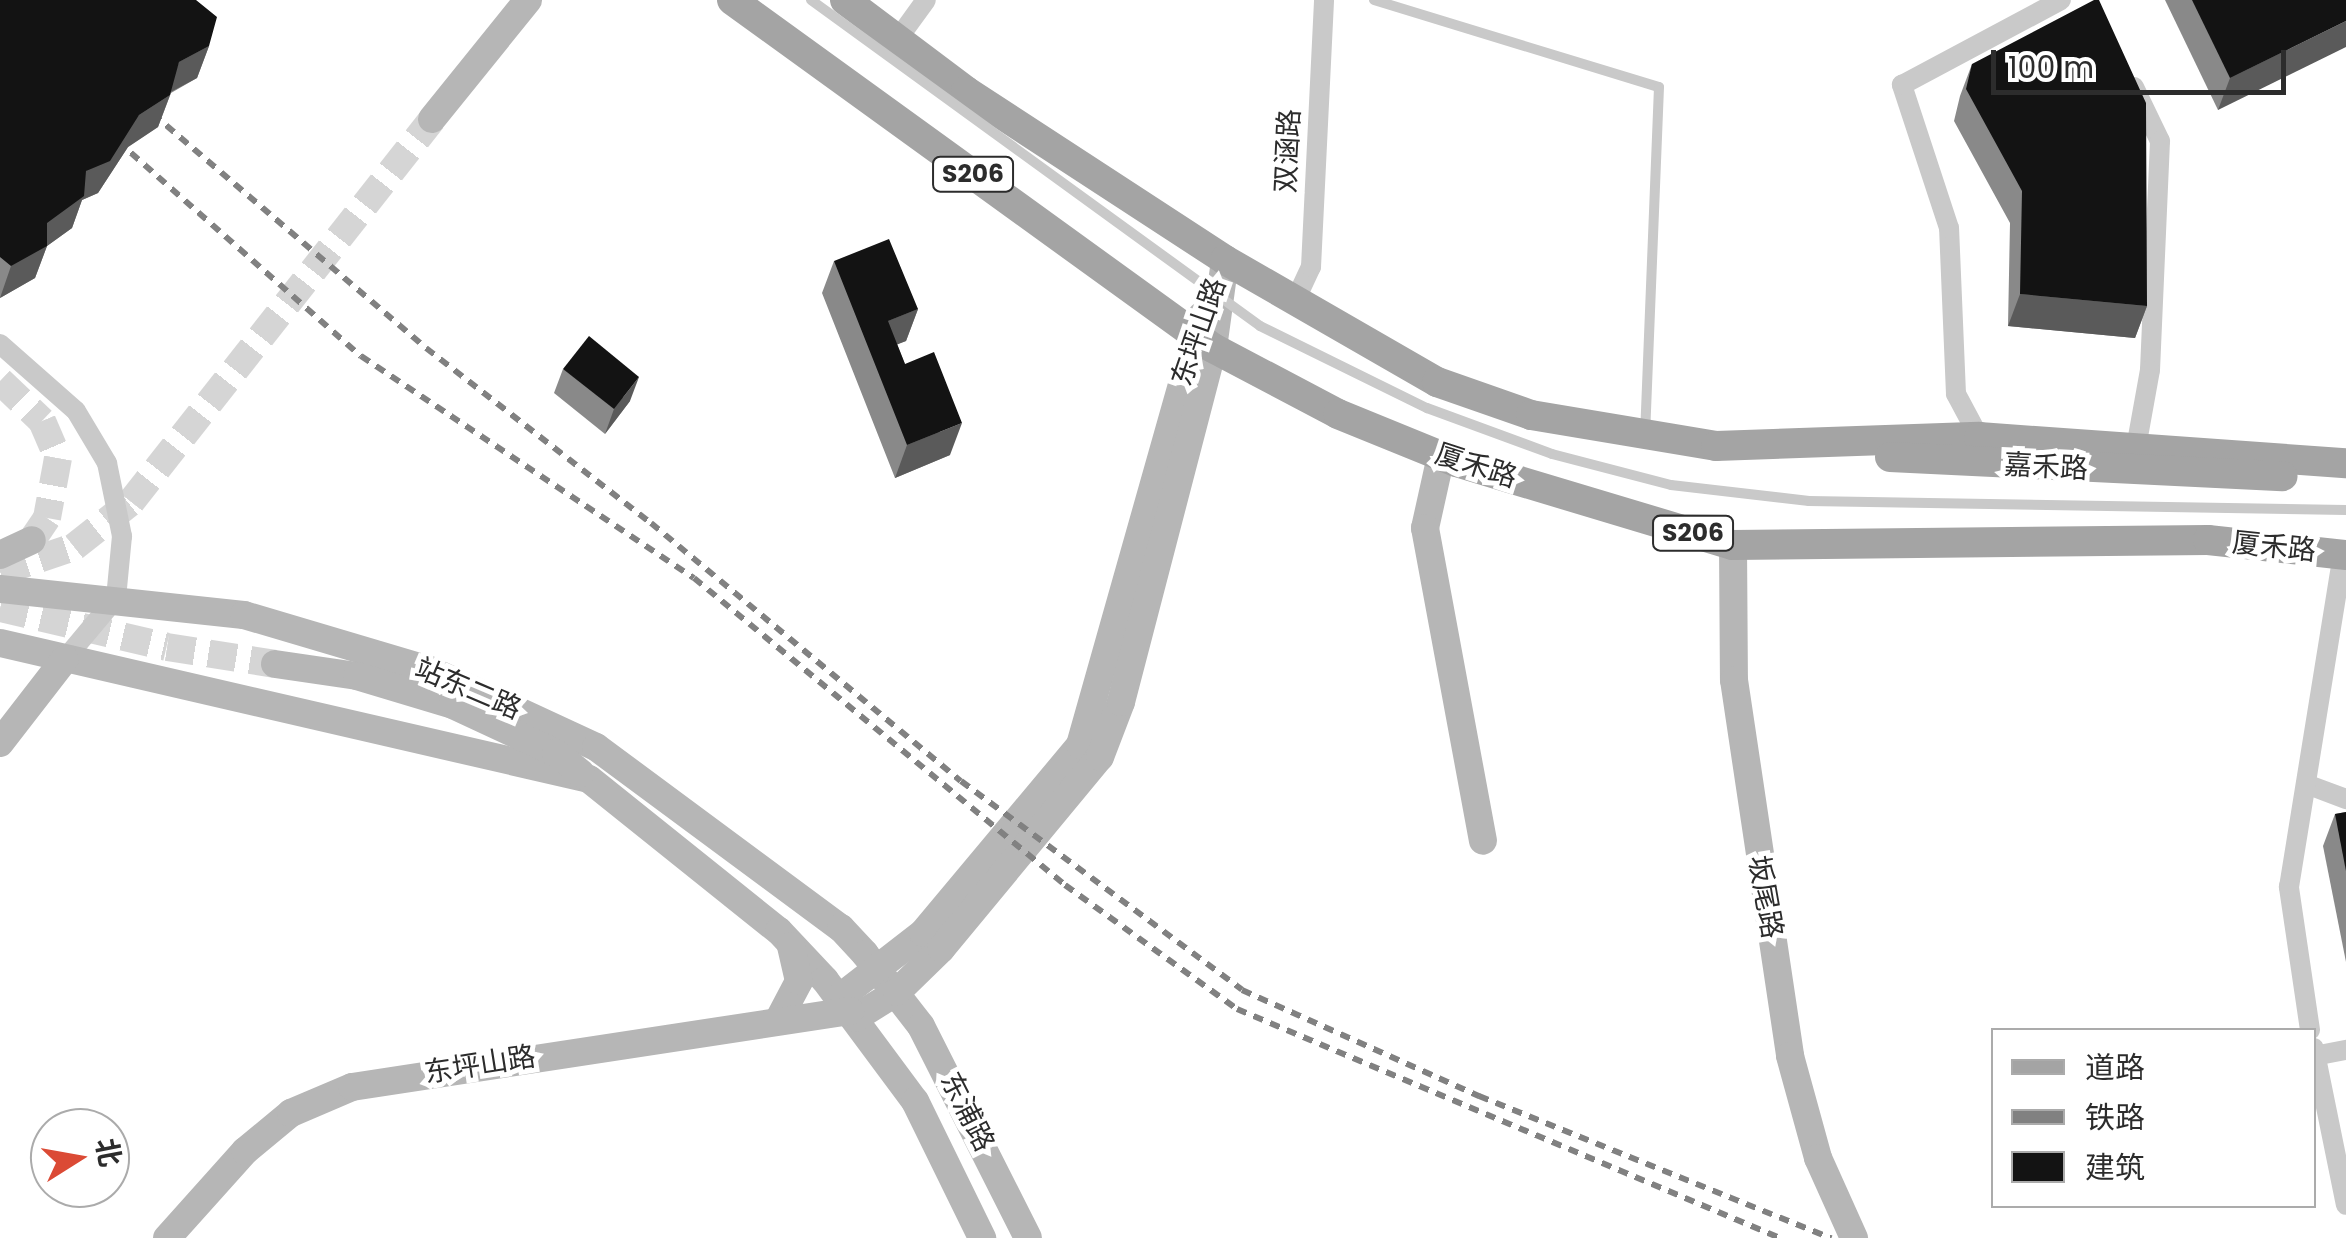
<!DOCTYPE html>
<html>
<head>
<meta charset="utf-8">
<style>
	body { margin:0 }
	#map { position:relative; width:2346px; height:1238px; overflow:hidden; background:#fff; font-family:Poppins,"Noto Sans SC",sans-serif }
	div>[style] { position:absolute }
	.secondary-tunnel>* { height:28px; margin-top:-14px; transform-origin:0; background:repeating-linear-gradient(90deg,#d5d5d5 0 28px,transparent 0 42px) }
	.lane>* { height:10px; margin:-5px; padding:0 5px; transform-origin:5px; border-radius:5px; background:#c9c9c9 }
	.street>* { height:20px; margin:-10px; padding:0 10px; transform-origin:10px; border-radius:10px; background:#c9c9c9 }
	.secondary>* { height:28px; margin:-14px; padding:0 14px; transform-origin:14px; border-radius:14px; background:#b6b6b6 }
	.primary>* { height:30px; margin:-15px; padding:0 15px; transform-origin:15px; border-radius:15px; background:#a4a4a4 }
	.rail>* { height:6px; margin-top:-3px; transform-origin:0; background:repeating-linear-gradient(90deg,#818181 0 10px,transparent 0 18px) }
	.lane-bridge>* { height:10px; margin:-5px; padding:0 5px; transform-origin:5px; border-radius:5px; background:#c9c9c9 }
	.wall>* { inset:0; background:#898989 }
	.shaded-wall>* { inset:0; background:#5a5a5a }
	.building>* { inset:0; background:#131313 }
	span { translate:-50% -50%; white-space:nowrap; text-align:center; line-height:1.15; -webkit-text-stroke:10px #fff; paint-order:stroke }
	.shield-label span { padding:2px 8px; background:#fff; border:2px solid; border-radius:8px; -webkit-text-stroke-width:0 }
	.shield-label { font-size:25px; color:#2c2c2c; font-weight:700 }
	.street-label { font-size:28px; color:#2c2c2c }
	.legend { position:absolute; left:1991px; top:1028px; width:325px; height:180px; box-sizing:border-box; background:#fff; border:2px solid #ababab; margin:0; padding:12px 18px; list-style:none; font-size:30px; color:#2c2c2c }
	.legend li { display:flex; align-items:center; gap:20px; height:50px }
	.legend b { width:50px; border:2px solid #ababab }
	.north { position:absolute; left:30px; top:1108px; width:100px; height:100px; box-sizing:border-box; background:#fff; border:2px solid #ababab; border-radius:50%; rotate:79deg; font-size:28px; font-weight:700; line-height:40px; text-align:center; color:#2c2c2c }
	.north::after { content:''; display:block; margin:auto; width:35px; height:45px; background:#db4a35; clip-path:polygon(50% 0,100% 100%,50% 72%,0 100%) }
	.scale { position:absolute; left:1991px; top:50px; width:295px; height:45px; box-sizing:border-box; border:5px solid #2c2c2c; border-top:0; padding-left:12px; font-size:30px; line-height:35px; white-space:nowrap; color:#2c2c2c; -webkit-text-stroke:8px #fff; paint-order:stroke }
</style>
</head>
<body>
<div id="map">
	<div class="secondary-tunnel">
		<div style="left:0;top:381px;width:58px;rotate:43.6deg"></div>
		<div style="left:42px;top:421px;width:40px;rotate:66.6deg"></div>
		<div style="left:58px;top:458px;width:61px;rotate:100.4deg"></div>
		<div style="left:47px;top:518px;width:27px;rotate:124deg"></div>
		<div style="left:0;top:572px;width:78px;rotate:-18.7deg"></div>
		<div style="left:74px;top:547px;width:73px;rotate:-38.3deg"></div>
		<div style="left:131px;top:502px;width:487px;rotate:-51.8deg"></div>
		<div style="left:0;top:608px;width:171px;rotate:13.1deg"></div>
		<div style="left:167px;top:647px;width:109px;rotate:8.9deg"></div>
	</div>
	<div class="lane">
		<div style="left:1374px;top:0;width:298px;rotate:17deg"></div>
		<div style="left:1659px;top:87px;width:346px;rotate:92.3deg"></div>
	</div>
	<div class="street">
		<div style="left:897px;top:40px;width:49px;rotate:-54.1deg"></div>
		<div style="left:2134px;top:87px;width:60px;rotate:64.3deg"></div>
		<div style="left:2160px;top:141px;width:229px;rotate:92.5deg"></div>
		<div style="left:2150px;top:370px;width:79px;rotate:100.2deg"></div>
		<div style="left:1295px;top:301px;width:38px;rotate:-65deg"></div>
		<div style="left:1311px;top:267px;width:267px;rotate:-87.2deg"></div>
		<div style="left:0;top:344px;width:101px;rotate:41.4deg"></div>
		<div style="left:76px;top:411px;width:61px;rotate:59.2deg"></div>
		<div style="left:107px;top:463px;width:75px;rotate:78.4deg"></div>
		<div style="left:122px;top:536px;width:62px;rotate:95.5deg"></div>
		<div style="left:116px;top:598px;width:80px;rotate:129.9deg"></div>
		<div style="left:1979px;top:437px;width:49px;rotate:-118.1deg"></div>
		<div style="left:1956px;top:394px;width:166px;rotate:-92.4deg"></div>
		<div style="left:1949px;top:228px;width:151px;rotate:-108.2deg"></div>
		<div style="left:1902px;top:85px;width:180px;rotate:-28.1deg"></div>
		<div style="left:2306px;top:784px;width:43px;rotate:20.6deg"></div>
		<div style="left:2310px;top:1030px;width:145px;rotate:-98.4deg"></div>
		<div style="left:2289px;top:887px;width:336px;rotate:-80.8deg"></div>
		<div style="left:2314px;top:1048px;width:160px;rotate:78.5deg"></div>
		<div style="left:2314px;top:1056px;width:33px;rotate:-11deg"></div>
	</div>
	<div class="secondary">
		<div style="left:432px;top:119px;width:153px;rotate:-51.1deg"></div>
		<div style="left:1441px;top:456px;width:74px;rotate:102.5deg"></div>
		<div style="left:1425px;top:528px;width:318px;rotate:79.5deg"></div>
		<div style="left:1733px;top:545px;width:135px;rotate:89.6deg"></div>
		<div style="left:1734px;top:680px;width:380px;rotate:81.5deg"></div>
		<div style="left:1790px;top:1056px;width:106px;rotate:74.6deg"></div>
		<div style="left:1818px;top:1158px;width:88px;rotate:65.8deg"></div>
		<div style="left:0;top:555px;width:35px;rotate:-25deg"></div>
		<div style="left:0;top:589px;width:245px;rotate:6.1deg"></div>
		<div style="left:244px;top:615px;width:194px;rotate:16.5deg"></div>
		<div style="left:430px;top:670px;width:183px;rotate:24.9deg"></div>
		<div style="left:596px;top:747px;width:305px;rotate:36.5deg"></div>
		<div style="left:841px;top:928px;width:35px;rotate:47deg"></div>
		<div style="left:865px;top:954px;width:91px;rotate:52.1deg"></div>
		<div style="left:921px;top:1026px;width:237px;rotate:63.2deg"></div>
		<div style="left:0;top:643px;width:604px;rotate:13deg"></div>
		<div style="left:589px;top:779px;width:243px;rotate:38.7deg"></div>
		<div style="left:779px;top:931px;width:67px;rotate:46.8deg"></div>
		<div style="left:825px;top:980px;width:151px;rotate:53.4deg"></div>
		<div style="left:915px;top:1101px;width:153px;rotate:63.9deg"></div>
		<div style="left:275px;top:664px;width:83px;rotate:8.3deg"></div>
		<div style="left:357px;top:676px;width:100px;rotate:16.8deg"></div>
		<div style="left:453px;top:705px;width:114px;rotate:25deg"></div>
		<div style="left:556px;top:753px;width:32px;rotate:39deg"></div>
		<div style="left:0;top:743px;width:106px;rotate:-52.3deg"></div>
		<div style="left:839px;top:998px;width:106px;rotate:-37.7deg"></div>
		<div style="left:923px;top:933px;width:245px;rotate:-50.1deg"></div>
		<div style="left:1080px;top:745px;width:446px;rotate:-74.2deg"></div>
		<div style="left:855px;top:1018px;width:49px;rotate:-31.8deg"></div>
		<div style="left:897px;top:992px;width:62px;rotate:-44.3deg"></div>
		<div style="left:941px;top:949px;width:249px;rotate:-50.4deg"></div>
		<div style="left:1100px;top:757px;width:59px;rotate:-69.1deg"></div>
		<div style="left:1121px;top:702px;width:366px;rotate:-75.4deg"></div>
		<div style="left:1213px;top:348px;width:89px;rotate:-82.2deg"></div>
		<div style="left:778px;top:1021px;width:45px;rotate:-62.3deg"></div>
		<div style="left:799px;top:981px;width:36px;rotate:-103deg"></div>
		<div style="left:167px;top:1238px;width:117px;rotate:-48.1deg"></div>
		<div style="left:245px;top:1151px;width:60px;rotate:-39.6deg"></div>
		<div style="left:291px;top:1113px;width:66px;rotate:-23.1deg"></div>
		<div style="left:352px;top:1087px;width:504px;rotate:-8.68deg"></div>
	</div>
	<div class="primary">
		<div style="left:732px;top:0;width:594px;rotate:35.89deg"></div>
		<div style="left:1213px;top:348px;width:141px;rotate:27.8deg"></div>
		<div style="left:1338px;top:414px;width:127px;rotate:22.1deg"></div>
		<div style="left:1456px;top:462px;width:289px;rotate:16.7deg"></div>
		<div style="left:1733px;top:545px;width:475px;rotate:-0.6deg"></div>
		<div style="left:2208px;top:540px;width:139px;rotate:6.2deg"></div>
		<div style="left:845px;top:0;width:151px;rotate:36.9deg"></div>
		<div style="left:966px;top:91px;width:309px;rotate:33.1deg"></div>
		<div style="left:1225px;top:260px;width:245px;rotate:29.9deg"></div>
		<div style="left:1437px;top:382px;width:100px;rotate:19.3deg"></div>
		<div style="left:1531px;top:415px;width:188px;rotate:9.5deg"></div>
		<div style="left:1716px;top:446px;width:263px;rotate:-2deg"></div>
		<div style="left:1979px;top:437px;width:368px;rotate:4.1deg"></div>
		<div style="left:1890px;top:457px;width:393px;rotate:2.8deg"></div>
	</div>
	<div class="rail">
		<div style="left:139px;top:102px;width:378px;rotate:40.6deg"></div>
		<div style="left:426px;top:348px;width:285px;rotate:37.9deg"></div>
		<div style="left:651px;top:523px;width:403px;rotate:39.8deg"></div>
		<div style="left:961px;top:781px;width:350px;rotate:36.6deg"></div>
		<div style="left:1242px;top:990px;width:260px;rotate:24.1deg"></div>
		<div style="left:1479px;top:1096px;width:380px;rotate:22deg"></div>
		<div style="left:104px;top:129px;width:343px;rotate:41.5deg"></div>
		<div style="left:361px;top:356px;width:400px;rotate:33.7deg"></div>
		<div style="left:694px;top:578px;width:482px;rotate:39.6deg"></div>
		<div style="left:1065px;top:885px;width:212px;rotate:35.8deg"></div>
		<div style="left:1237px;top:1009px;width:589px;rotate:22.87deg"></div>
	</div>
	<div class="lane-bridge">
		<div style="left:811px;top:0;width:555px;rotate:35.98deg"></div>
		<div style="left:1260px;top:326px;width:186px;rotate:26.2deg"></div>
		<div style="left:1427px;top:408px;width:133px;rotate:20.2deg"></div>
		<div style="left:1552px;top:454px;width:123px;rotate:14.6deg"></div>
		<div style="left:1671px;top:485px;width:139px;rotate:6.6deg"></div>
		<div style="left:1809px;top:501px;width:537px;rotate:0.96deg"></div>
	</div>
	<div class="wall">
		<div style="clip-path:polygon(0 0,209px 46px,197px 78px,171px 93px,158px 127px,128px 147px,98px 193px,82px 200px,72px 228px,47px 246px,35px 278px,0 298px)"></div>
		<div style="clip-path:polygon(2165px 0,2346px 0,2218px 110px)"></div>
		<div style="clip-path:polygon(1972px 64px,2147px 306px,2135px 338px,2008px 326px,2010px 223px,1954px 121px,1960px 96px)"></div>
		<div style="clip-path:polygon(834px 261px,918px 309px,906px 341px,897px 344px,905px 364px,950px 455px,895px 478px,822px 293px)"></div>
		<div style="clip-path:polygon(563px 369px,630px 401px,605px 434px,554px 393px)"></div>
		<div style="clip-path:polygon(2346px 812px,2346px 962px,2323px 846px,2335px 814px)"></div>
	</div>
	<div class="shaded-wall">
		<div style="clip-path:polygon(2346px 21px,2346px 47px,2218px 110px,2230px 78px)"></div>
		<div style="clip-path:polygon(209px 46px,197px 78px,167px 94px,179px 62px)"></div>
		<div style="clip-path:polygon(170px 95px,158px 127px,128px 147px,98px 193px,82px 200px,72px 228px,47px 246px,35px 278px,0 298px,11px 266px,86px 171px,139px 115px)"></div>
		<div style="clip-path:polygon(2020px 294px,2147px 306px,2135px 338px,2008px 326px)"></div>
		<div style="clip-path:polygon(918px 309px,906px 341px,876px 353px,888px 321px)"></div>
		<div style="clip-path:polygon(639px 377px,630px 401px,605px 434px,614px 409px)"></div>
		<div style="clip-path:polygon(962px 423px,950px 455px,895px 478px,907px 445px)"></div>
	</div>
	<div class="building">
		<div style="clip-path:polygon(0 0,196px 0,217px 17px,209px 46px,179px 62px,170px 95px,139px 115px,110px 161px,86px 171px,84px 196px,47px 223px,47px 246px,11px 266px,0 257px)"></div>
		<div style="clip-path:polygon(2094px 0,2099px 0,2146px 103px,2147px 306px,2020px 294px,2022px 191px,1966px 89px,1972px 64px)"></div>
		<div style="clip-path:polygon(2192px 0,2346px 0,2346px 21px,2230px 78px)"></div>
		<div style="clip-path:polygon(889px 239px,918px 309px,888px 321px,905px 364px,934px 352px,962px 423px,907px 445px,834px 261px)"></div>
		<div style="clip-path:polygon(589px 336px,639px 377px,614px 409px,563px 369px)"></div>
		<div style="clip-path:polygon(2346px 812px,2346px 871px,2335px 814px)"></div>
	</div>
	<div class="shield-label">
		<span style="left:973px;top:174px">S206</span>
		<span style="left:1693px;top:533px">S206</span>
	</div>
	<div class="street-label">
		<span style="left:1288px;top:151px;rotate:-87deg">双涵路</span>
		<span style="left:1199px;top:332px;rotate:-71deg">东坪山路</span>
		<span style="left:1476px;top:466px;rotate:18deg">厦禾路</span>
		<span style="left:2046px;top:467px;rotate:3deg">嘉禾路</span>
		<span style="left:2274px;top:547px;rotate:6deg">厦禾路</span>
		<span style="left:468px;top:689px;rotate:23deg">站东二路</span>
		<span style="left:1765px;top:897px;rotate:80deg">坂尾路</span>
		<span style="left:480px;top:1065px;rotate:-9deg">东坪山路</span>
		<span style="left:967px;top:1112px;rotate:63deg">东浦路</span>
	</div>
	<ul class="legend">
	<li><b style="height:12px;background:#a4a4a4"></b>道路</li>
	<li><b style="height:12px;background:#818181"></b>铁路</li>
	<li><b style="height:28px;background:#131313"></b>建筑</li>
	</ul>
	<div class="north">北</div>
	<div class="scale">100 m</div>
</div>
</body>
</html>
